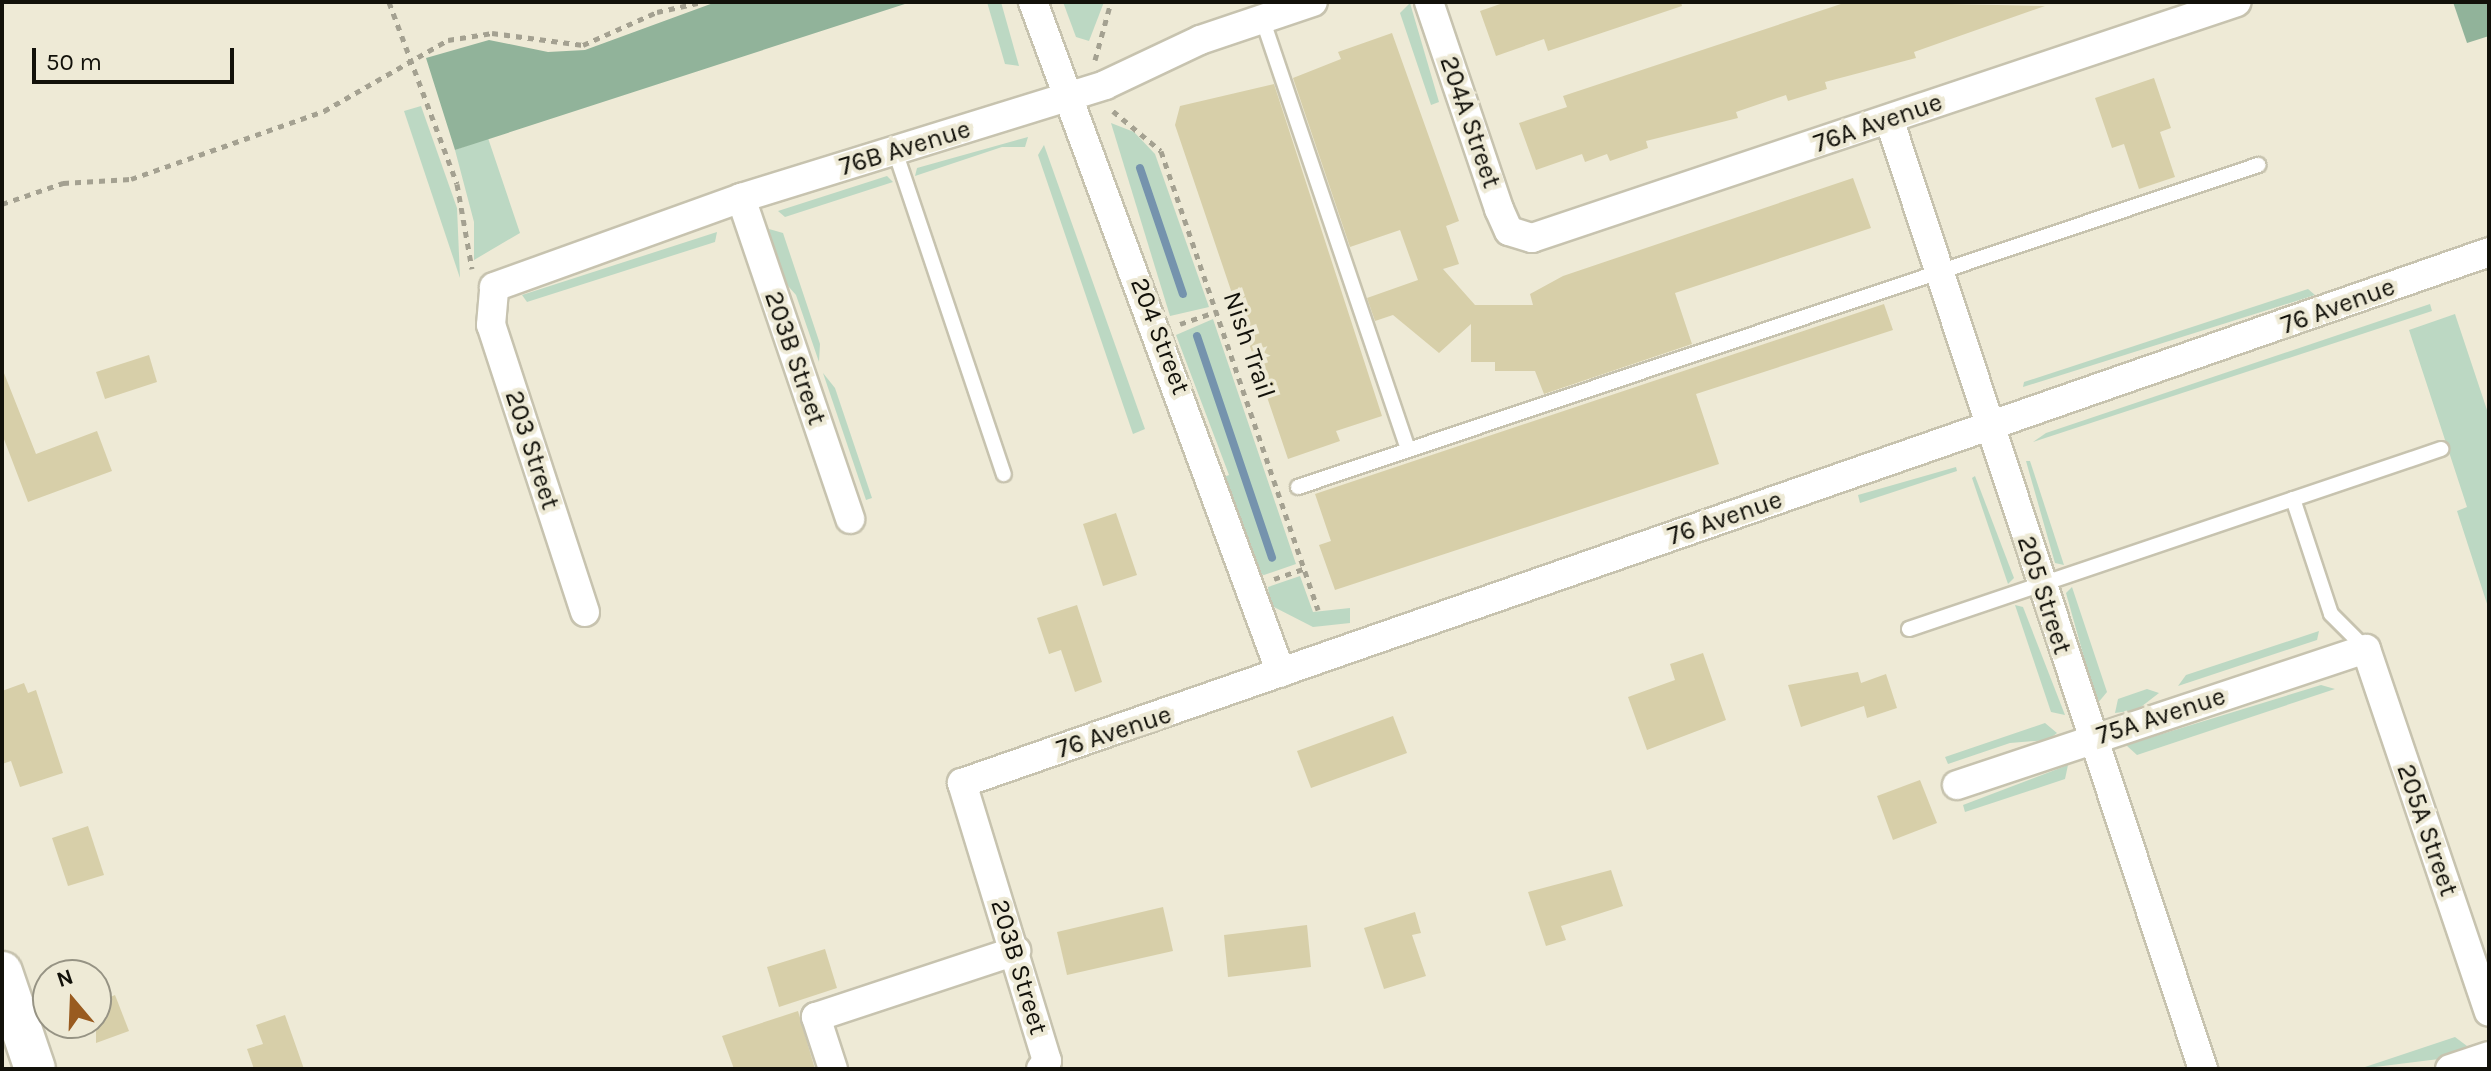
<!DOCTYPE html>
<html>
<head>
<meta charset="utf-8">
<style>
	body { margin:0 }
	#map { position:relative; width:2491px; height:1071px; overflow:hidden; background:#eeead6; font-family:Karla,sans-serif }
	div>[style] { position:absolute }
	.green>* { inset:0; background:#bcd8c3 }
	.forest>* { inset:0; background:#91b39a }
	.stream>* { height:8px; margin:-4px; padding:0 4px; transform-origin:4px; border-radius:4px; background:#7593ad }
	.building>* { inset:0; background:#d7cfa9 }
	.path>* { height:5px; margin-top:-2.5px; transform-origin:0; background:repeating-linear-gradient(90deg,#a4a191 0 6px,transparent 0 12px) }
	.roads { filter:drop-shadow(2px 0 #c7c3af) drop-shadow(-2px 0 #c7c3af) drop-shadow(0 2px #c7c3af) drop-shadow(0 -2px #c7c3af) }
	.lane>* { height:14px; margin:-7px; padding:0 7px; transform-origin:7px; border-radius:7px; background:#fff }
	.street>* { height:28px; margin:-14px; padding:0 14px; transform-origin:14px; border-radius:14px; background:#fff }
	.secondary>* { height:40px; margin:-20px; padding:0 20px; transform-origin:20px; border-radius:20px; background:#fff }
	span { translate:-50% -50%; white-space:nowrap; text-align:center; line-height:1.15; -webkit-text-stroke:8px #eeead6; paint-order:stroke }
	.street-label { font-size:26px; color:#12110a }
	.frame { position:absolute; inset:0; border:4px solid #12110a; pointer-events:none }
	.north { position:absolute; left:32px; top:959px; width:80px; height:80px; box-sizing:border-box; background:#eeead6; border:2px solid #969384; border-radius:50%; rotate:341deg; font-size:22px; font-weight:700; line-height:32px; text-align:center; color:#12110a }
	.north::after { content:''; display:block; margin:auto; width:28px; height:36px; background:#995b20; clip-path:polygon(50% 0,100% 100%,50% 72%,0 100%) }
	.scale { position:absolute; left:32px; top:48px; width:202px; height:36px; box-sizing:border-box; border:4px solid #12110a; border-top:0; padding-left:10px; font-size:24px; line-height:28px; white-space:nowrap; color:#12110a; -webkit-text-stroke:6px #eeead6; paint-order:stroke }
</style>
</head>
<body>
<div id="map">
	<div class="green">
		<div style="clip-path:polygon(987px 2px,1001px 2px,1019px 66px,1005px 64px)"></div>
		<div style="clip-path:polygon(1063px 2px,1104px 2px,1089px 41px,1076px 37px)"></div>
		<div style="clip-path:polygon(1410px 3px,1439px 102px,1431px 105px,1400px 13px)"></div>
		<div style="clip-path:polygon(421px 106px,457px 208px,460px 278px,404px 111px)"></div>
		<div style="clip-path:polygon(1111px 123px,1134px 132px,1155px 154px,1209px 307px,1170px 316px)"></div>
		<div style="clip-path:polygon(1028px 137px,1025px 147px,1002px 147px,915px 176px,917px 168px)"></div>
		<div style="clip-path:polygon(488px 138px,520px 233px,474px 260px,474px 222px,455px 150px)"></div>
		<div style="clip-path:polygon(1044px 145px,1145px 429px,1133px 434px,1038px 155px)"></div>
		<div style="clip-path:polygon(887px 176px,893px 182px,785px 217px,778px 211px)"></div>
		<div style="clip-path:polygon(769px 229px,783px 233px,820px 344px,819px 362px,796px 295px,780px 277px)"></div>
		<div style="clip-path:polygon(717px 232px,715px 242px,527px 302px,522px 295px)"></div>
		<div style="clip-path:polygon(2308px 289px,2315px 295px,2023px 387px,2024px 382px)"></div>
		<div style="clip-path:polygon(2430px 304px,2432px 311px,2033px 442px,2046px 433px)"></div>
		<div style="clip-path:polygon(2455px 314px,2489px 416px,2489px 610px,2457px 511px,2467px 507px,2409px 330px)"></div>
		<div style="clip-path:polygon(1213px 319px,1296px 564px,1264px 575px,1256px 573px,1224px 477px,1229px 475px,1176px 335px)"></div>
		<div style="clip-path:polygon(823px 373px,835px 388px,872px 498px,866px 500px)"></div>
		<div style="clip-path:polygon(2026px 461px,2030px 461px,2064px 565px,2055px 563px)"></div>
		<div style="clip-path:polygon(1956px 467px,1957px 471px,1860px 503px,1858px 495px)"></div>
		<div style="clip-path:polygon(1975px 476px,2014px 578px,2008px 584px,1972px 478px)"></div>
		<div style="clip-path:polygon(1300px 576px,1313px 612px,1350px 608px,1350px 623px,1313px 627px,1270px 605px,1268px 587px)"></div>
		<div style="clip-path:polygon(2072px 587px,2107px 692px,2097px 704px,2066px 593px)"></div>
		<div style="clip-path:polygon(2015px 605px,2023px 607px,2065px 715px,2051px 712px)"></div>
		<div style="clip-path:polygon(2319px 631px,2317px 640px,2178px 686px,2186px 675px)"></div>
		<div style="clip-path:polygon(2321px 685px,2335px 689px,2137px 755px,2126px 745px)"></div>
		<div style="clip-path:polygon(2147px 689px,2159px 693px,2137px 710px,2115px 713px,2118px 699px)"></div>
		<div style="clip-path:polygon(2045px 723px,2057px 733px,2048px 740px,2010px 743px,1948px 764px,1945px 757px)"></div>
		<div style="clip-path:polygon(2068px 765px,2065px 779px,1965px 812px,1963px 805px)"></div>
		<div style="clip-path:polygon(2455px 1037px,2467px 1046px,2447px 1058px,2359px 1069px)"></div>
	</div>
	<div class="forest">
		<div style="clip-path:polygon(716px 2px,911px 2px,455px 150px,426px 58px,489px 40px,548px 52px,585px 50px)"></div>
		<div style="clip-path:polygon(2453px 2px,2489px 2px,2489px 36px,2467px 43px)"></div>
	</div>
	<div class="stream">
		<div style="left:1140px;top:168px;width:133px;rotate:71.2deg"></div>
		<div style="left:1197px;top:336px;width:234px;rotate:71.3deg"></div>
	</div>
	<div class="building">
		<div style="clip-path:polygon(1506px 2px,1681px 2px,1682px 6px,1548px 51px,1544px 39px,1496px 56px,1480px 11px)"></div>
		<div style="clip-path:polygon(1847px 2px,2045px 6px,1914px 52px,1916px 58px,1825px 82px,1827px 89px,1788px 101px,1786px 95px,1736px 112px,1738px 118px,1646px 141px,1648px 148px,1610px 161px,1607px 154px,1585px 162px,1582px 154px,1536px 170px,1519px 123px,1567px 107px,1563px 96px)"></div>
		<div style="clip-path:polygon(1392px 33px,1459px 221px,1446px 226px,1459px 264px,1443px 269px,1475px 305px,1533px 305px,1530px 294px,1563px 276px,1853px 178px,1871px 228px,1675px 293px,1692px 344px,1544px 394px,1535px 371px,1495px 371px,1495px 362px,1471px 362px,1471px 324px,1439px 353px,1393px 315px,1375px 321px,1367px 298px,1418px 280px,1400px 230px,1350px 247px,1293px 78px,1341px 59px,1338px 52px)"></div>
		<div style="clip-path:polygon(2154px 78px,2171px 128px,2160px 132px,2175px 177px,2139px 189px,2124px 144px,2112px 148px,2095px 98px)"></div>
		<div style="clip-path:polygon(1274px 84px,1382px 416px,1336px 431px,1340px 441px,1288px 459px,1175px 125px,1180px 106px)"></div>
		<div style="clip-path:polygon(1884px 304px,1893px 330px,1696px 394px,1719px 464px,1335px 590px,1319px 545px,1331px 541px,1315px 494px)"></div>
		<div style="clip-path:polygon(149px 355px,157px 382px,105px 399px,96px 372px)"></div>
		<div style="clip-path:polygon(2px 368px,36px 454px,97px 431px,112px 471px,28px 502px,2px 434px)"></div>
		<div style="clip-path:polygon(1116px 513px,1137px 575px,1103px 586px,1083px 524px)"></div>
		<div style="clip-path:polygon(1077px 605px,1102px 682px,1075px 692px,1061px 650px,1049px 654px,1037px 618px)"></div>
		<div style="clip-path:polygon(1703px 653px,1726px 720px,1647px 750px,1628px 697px,1675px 680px,1670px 664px)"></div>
		<div style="clip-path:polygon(1858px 672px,1861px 683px,1886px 674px,1897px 708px,1867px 718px,1864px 706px,1801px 727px,1788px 685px)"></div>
		<div style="clip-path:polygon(24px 683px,28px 693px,36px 690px,63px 773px,20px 787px,11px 761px,2px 764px,2px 691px)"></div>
		<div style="clip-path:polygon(1393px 716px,1407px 753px,1311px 788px,1297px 751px)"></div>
		<div style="clip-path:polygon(1920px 780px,1937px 823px,1893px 840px,1877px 796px)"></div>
		<div style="clip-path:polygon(88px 826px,104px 875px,68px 886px,52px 838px)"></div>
		<div style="clip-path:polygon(1611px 870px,1623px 906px,1561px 926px,1566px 940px,1546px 946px,1528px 892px)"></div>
		<div style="clip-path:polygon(1163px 907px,1173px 951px,1067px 975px,1057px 932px)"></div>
		<div style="clip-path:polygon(1415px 912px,1421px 933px,1412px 935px,1426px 976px,1384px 989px,1364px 928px)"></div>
		<div style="clip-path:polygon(1307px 925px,1311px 967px,1228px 977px,1224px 935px)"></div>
		<div style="clip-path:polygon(825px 949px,837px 988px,779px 1007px,767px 967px)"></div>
		<div style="clip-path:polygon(115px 995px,129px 1031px,96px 1043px,96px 1003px)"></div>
		<div style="clip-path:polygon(798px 1011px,815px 1069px,734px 1069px,722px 1036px)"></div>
		<div style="clip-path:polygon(285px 1015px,304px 1069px,254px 1069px,247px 1049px,263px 1044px,256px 1025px)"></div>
	</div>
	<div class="path">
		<div style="left:389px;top:2px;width:194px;rotate:69.5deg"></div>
		<div style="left:457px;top:184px;width:86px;rotate:80deg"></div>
		<div style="left:1095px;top:60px;width:60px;rotate:-74.6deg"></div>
		<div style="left:1113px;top:111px;width:62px;rotate:39.8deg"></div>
		<div style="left:1161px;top:151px;width:485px;rotate:71.1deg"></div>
		<div style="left:2px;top:204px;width:65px;rotate:-19deg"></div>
		<div style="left:63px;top:183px;width:68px;rotate:-3.4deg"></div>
		<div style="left:131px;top:179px;width:205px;rotate:-19.4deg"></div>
		<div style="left:324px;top:111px;width:143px;rotate:-29.8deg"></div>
		<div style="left:448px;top:40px;width:45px;rotate:-9deg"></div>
		<div style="left:492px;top:33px;width:92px;rotate:7.5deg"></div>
		<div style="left:583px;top:45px;width:81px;rotate:-24deg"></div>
		<div style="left:657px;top:12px;width:46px;rotate:-12.5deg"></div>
		<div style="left:1180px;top:324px;width:39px;rotate:-19deg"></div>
		<div style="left:1274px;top:579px;width:31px;rotate:-19deg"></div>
	</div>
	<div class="roads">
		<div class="lane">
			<div style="left:1262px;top:18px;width:455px;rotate:71.3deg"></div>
			<div style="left:895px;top:151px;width:341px;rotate:71.4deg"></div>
			<div style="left:1298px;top:487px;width:1013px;rotate:-18.54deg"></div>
			<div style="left:2293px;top:499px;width:121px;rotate:71.7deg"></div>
			<div style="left:2331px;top:614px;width:49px;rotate:45deg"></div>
			<div style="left:1909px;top:629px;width:562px;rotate:-18.69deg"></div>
		</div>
		<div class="street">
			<div style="left:1033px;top:2px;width:715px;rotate:69.72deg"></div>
			<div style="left:1429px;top:2px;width:219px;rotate:71.3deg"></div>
			<div style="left:1499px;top:209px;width:24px;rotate:66deg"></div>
			<div style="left:1509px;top:231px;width:24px;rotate:17deg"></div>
			<div style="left:1532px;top:238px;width:743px;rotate:-18.51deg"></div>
			<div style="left:1889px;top:119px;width:1001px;rotate:71.71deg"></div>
			<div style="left:741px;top:198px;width:339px;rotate:71.2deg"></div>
			<div style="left:585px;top:612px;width:302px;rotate:-108.1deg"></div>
			<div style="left:491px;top:325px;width:38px;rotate:-85deg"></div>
			<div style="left:494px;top:287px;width:263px;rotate:-19.8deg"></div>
			<div style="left:741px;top:198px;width:381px;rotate:-17.2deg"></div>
			<div style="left:1105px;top:85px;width:105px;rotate:-25.3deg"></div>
			<div style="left:1200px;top:40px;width:119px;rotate:-18.6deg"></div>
			<div style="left:1957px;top:785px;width:431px;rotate:-18.4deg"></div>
			<div style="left:2366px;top:649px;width:383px;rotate:71.3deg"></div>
			<div style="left:833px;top:1069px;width:55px;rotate:-108.1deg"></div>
			<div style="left:816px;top:1017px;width:211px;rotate:-18.3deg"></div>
			<div style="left:1041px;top:1069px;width:10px;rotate:-53deg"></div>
			<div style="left:1047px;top:1061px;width:291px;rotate:-107deg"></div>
			<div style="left:962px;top:783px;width:1617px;rotate:-19.17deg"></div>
			<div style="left:2450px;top:1069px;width:41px;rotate:-18.4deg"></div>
		</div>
		<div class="secondary">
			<div style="left:2px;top:972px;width:102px;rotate:71.2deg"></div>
		</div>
	</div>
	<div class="street-label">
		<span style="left:1470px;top:122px;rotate:71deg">204A Street</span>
		<span style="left:1878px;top:123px;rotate:-19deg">76A Avenue</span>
		<span style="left:905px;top:148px;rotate:-17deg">76B Avenue</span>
		<span style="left:2338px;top:306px;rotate:-20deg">76 Avenue</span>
		<span style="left:1160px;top:336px;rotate:69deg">204 Street</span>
		<span style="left:1249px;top:345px;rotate:71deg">Nish Trail</span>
		<span style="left:795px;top:358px;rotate:71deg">203B Street</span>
		<span style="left:532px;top:450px;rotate:72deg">203 Street</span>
		<span style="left:1725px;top:518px;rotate:-19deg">76 Avenue</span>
		<span style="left:2044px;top:595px;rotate:72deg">205 Street</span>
		<span style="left:2161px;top:716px;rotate:-18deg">75A Avenue</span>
		<span style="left:1114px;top:732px;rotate:-18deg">76 Avenue</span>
		<span style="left:2427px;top:830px;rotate:71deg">205A Street</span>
		<span style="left:1019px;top:967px;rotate:73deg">203B Street</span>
	</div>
	<div class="frame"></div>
	<div class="north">N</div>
	<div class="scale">50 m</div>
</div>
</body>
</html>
